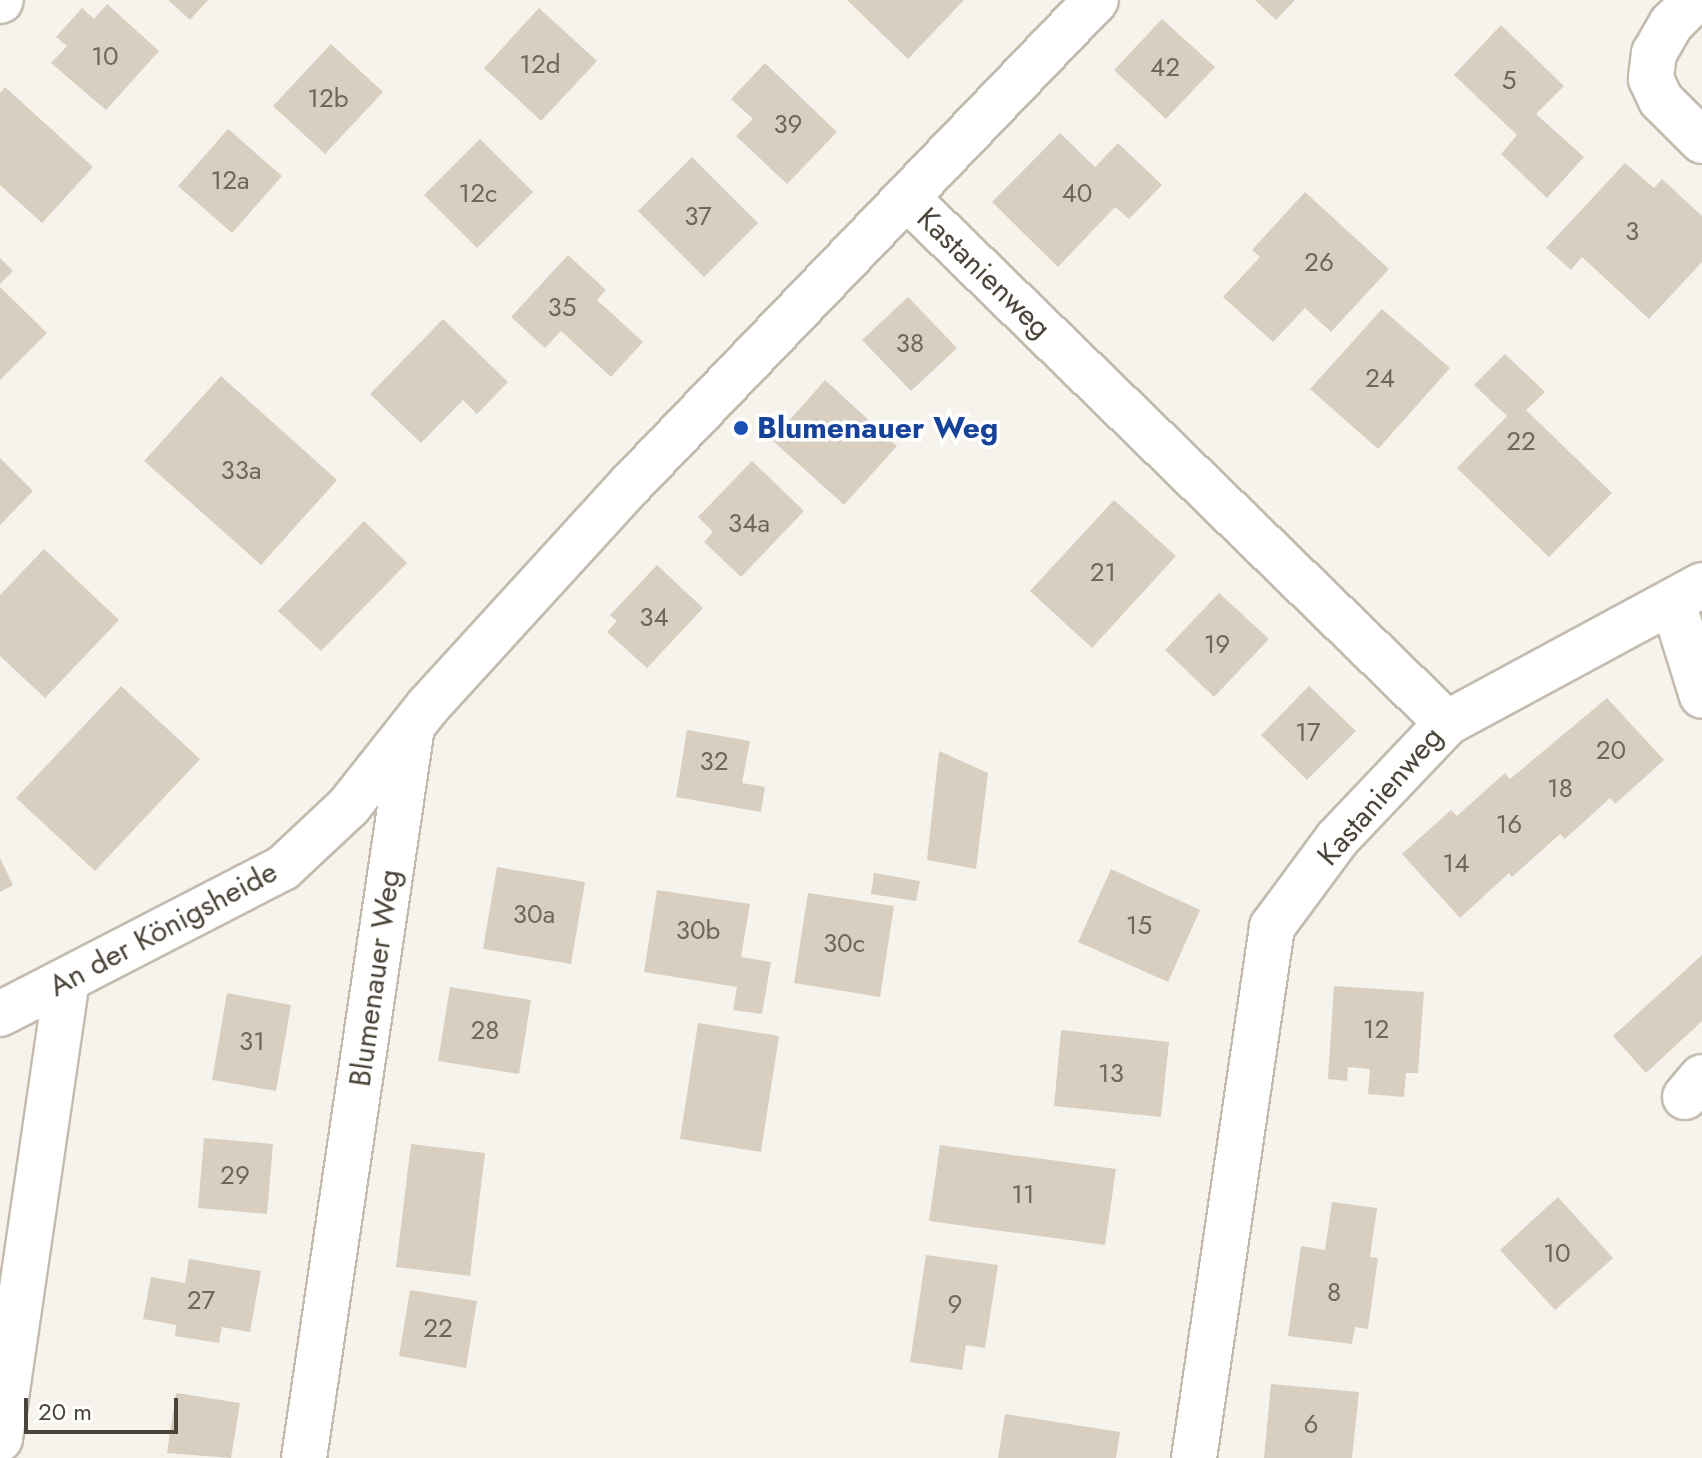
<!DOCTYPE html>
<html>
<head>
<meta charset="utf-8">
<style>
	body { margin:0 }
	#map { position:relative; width:1702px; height:1458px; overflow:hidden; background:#f6f3ec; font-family:Jost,sans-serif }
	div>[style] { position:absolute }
	.building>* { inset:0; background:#d8cfc1 }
	.roads { filter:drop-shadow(2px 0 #c2bbae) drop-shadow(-2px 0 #c2bbae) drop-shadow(0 2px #c2bbae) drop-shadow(0 -2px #c2bbae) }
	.minor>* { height:44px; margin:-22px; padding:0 22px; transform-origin:22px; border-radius:22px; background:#fff }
	.dots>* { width:22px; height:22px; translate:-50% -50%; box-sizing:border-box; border:4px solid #fff; border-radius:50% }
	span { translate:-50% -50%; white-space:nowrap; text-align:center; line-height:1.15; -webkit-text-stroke:7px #fff; paint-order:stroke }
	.number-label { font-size:26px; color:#6e675b }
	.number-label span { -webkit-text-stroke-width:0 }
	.street-label { font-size:30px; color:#4b4439 }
	.transit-label { font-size:30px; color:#164399; font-weight:700 }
	.left { translate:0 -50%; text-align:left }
	.scale { position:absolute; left:24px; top:1398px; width:154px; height:36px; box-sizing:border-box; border:4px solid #4b4439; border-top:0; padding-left:10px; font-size:24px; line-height:28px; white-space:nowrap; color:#4b4439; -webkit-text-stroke:6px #fff; paint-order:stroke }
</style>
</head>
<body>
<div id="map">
	<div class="building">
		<div style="clip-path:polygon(168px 0,208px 0,190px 20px)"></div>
		<div style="clip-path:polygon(847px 0,964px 0,908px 59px)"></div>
		<div style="clip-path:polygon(1255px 0,1295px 0,1276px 20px)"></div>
		<div style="clip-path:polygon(107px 4px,159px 51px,106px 110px,51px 63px,67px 46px,56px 37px,82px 8px,94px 19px)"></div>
		<div style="clip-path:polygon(539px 8px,597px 61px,541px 121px,484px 68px)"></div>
		<div style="clip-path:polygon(1162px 19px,1215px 67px,1166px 119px,1114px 70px)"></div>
		<div style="clip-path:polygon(1501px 25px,1564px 86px,1536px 114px,1584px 157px,1547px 198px,1501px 154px,1517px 135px,1454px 75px)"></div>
		<div style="clip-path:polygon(331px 44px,383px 92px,325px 154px,273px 106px)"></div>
		<div style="clip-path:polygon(765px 63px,837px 132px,787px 184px,736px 136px,753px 119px,731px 99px)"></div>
		<div style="clip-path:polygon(5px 87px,93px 167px,42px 223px,0 185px,0 93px)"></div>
		<div style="clip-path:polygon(228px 129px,282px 176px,232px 233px,178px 186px)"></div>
		<div style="clip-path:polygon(1060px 133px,1095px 167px,1118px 143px,1162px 185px,1129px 219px,1115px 207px,1058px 267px,992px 202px)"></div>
		<div style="clip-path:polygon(480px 139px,533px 192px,477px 248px,424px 195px)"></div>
		<div style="clip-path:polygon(692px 157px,758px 223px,704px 277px,638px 211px)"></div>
		<div style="clip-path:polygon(1625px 163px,1654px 188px,1662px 179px,1702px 216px,1702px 262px,1649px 319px,1582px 257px,1571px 270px,1546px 248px)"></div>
		<div style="clip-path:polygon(1305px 192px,1389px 269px,1331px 332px,1305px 308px,1273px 342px,1223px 297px,1260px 257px,1252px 250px)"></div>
		<div style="clip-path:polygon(568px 255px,606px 290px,597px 300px,643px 342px,611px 377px,561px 331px,545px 348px,511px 317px)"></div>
		<div style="clip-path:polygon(0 258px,13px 271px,0 284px)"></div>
		<div style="clip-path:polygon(0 287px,47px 333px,0 380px)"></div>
		<div style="clip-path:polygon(908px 297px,957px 348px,911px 391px,862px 340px)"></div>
		<div style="clip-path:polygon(1382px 309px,1450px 368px,1378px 449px,1310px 389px)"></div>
		<div style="clip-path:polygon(443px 319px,508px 382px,477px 414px,463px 400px,421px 443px,370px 394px)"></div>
		<div style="clip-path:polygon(1505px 354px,1545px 392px,1526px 410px,1612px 493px,1549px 557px,1457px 468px,1507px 416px,1474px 385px)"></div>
		<div style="clip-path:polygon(221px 376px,337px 480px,261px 565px,144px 461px)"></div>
		<div style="clip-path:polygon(825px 380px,897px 446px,844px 505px,772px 440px)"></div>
		<div style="clip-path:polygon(0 458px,33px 491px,0 525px)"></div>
		<div style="clip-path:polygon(752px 461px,804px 511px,741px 577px,704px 542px,713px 532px,698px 517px)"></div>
		<div style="clip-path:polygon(1114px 500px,1176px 556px,1092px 648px,1030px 591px)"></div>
		<div style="clip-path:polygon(364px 521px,407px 563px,321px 651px,278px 611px)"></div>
		<div style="clip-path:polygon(44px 549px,119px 620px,45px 698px,0 656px,0 595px)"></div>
		<div style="clip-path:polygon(657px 565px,703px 608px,647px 668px,607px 632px,617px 621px,610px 615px)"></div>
		<div style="clip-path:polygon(1219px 593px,1269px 639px,1214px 697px,1165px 650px)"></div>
		<div style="clip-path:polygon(121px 686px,200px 759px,95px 871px,16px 798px)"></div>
		<div style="clip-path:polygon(1309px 686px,1356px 731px,1307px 780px,1261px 735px)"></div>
		<div style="clip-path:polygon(1607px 698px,1664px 760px,1615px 804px,1610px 798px,1565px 839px,1560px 834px,1512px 877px,1509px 873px,1460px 918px,1402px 854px,1451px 810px,1457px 816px,1505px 773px,1510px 779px)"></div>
		<div style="clip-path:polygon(687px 730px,750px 741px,742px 783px,765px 787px,761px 812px,676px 797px)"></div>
		<div style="clip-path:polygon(939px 751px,988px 773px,976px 869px,927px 860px)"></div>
		<div style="clip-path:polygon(0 858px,13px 885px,0 892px)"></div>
		<div style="clip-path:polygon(497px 867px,585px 882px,571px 964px,483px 949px)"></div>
		<div style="clip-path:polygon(1111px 869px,1200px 910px,1168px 982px,1078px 942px)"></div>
		<div style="clip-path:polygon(874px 873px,920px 881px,916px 901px,871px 894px)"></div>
		<div style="clip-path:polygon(657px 890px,750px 904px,741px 957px,771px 962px,762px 1014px,733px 1010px,737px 987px,644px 972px)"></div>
		<div style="clip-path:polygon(808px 893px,894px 906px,880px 997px,794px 983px)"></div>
		<div style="clip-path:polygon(1702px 955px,1702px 1021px,1646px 1073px,1613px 1036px)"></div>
		<div style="clip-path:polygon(1334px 986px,1424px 992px,1418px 1073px,1406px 1073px,1404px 1097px,1368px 1094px,1370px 1069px,1348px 1067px,1347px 1081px,1328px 1079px)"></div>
		<div style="clip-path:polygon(450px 987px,531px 1000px,519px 1074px,438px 1061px)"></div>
		<div style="clip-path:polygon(227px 993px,291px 1005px,276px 1091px,212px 1080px)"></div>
		<div style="clip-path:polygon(698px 1023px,779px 1036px,761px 1152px,680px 1139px)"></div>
		<div style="clip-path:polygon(1061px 1030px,1169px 1042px,1161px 1117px,1054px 1106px)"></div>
		<div style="clip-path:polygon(204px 1138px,273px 1144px,267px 1214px,198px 1208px)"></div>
		<div style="clip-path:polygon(411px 1144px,485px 1153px,470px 1276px,396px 1267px)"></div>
		<div style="clip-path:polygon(940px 1145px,1116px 1169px,1105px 1245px,929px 1221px)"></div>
		<div style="clip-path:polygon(1558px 1197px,1613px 1258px,1555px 1310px,1500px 1250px)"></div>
		<div style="clip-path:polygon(1332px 1202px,1377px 1208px,1370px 1257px,1378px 1258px,1368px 1329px,1355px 1327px,1352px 1344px,1288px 1336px,1301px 1246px,1325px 1250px)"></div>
		<div style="clip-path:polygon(926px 1255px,998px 1265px,985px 1348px,966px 1345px,962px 1370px,910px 1362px)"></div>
		<div style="clip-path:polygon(189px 1259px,261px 1271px,250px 1332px,222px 1327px,219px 1343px,175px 1336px,176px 1325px,143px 1319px,151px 1277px,185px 1283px)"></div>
		<div style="clip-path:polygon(410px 1290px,477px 1301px,466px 1368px,399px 1356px)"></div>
		<div style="clip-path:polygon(1271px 1384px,1359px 1392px,1352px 1458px,1264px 1458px)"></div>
		<div style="clip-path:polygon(176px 1393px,240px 1403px,231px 1458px,167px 1453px)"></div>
		<div style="clip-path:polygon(1005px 1414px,1120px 1432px,1116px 1458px,998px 1458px)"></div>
	</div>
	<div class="roads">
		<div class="minor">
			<div style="left:1695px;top:0;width:34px;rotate:135deg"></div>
			<div style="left:1671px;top:24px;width:34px;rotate:120deg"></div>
			<div style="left:1654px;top:53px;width:26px;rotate:97deg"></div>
			<div style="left:1651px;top:79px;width:23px;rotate:65deg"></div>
			<div style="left:1661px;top:100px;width:58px;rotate:45deg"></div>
			<div style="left:0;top:1px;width:1px;rotate:-45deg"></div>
			<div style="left:908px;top:199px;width:752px;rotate:44.19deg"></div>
			<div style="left:1673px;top:603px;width:97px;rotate:72.7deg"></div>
			<div style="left:0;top:1014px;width:318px;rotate:-27.3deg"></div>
			<div style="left:283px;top:868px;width:91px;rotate:-43.2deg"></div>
			<div style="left:349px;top:806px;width:127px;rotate:-51.7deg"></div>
			<div style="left:428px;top:706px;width:301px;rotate:-47.6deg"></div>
			<div style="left:631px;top:484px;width:671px;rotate:-46.15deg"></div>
			<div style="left:1685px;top:1097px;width:26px;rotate:-50deg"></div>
			<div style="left:0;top:1439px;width:463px;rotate:-81.7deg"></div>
			<div style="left:304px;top:1458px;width:739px;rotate:-81.6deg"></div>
			<div style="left:1194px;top:1458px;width:537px;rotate:-81.64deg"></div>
			<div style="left:1272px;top:927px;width:109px;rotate:-53.5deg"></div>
			<div style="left:1337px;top:839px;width:160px;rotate:-46.5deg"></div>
			<div style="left:1447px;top:723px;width:290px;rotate:-28.4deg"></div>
		</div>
	</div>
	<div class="dots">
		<div style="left:741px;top:428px;background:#1a4fb4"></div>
	</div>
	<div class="number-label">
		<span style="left:105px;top:57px">10</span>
		<span style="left:540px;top:65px">12d</span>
		<span style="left:1165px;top:68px">42</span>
		<span style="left:1509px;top:81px">5</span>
		<span style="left:328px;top:99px">12b</span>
		<span style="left:788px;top:125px">39</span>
		<span style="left:230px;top:181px">12a</span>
		<span style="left:478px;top:194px">12c</span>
		<span style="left:1077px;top:194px">40</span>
		<span style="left:698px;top:217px">37</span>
		<span style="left:1632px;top:232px">3</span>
		<span style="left:1319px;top:263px">26</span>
		<span style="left:562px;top:308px">35</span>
		<span style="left:910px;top:344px">38</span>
		<span style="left:1380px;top:379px">24</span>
		<span style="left:1521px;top:442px">22</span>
		<span style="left:241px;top:471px">33a</span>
		<span style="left:749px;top:524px">34a</span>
		<span style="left:1103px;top:573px">21</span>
		<span style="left:654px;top:618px">34</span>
		<span style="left:1217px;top:645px">19</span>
		<span style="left:1308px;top:733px">17</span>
		<span style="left:1611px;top:751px">20</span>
		<span style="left:714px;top:762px">32</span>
		<span style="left:1560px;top:789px">18</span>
		<span style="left:1509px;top:825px">16</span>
		<span style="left:1456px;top:864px">14</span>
		<span style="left:534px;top:915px">30a</span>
		<span style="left:1139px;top:926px">15</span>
		<span style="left:698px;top:931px">30b</span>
		<span style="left:844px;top:944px">30c</span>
		<span style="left:1376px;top:1030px">12</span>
		<span style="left:485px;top:1031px">28</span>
		<span style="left:252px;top:1042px">31</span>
		<span style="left:1111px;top:1074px">13</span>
		<span style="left:235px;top:1176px">29</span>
		<span style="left:1023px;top:1195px">11</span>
		<span style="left:1557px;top:1254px">10</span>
		<span style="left:1334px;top:1293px">8</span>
		<span style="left:201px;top:1301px">27</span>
		<span style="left:955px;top:1305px">9</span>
		<span style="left:438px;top:1329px">22</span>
		<span style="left:1311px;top:1425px">6</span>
	</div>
	<div class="street-label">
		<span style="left:984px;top:273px;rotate:44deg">Kastanienweg</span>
		<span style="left:1380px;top:796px;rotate:-49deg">Kastanienweg</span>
		<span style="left:163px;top:929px;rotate:-28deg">An der Königsheide</span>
		<span style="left:375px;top:978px;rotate:-82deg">Blumenauer Weg</span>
	</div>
	<div class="transit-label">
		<span class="left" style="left:757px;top:428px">Blumenauer Weg</span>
	</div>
	<div class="scale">20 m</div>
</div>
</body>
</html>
